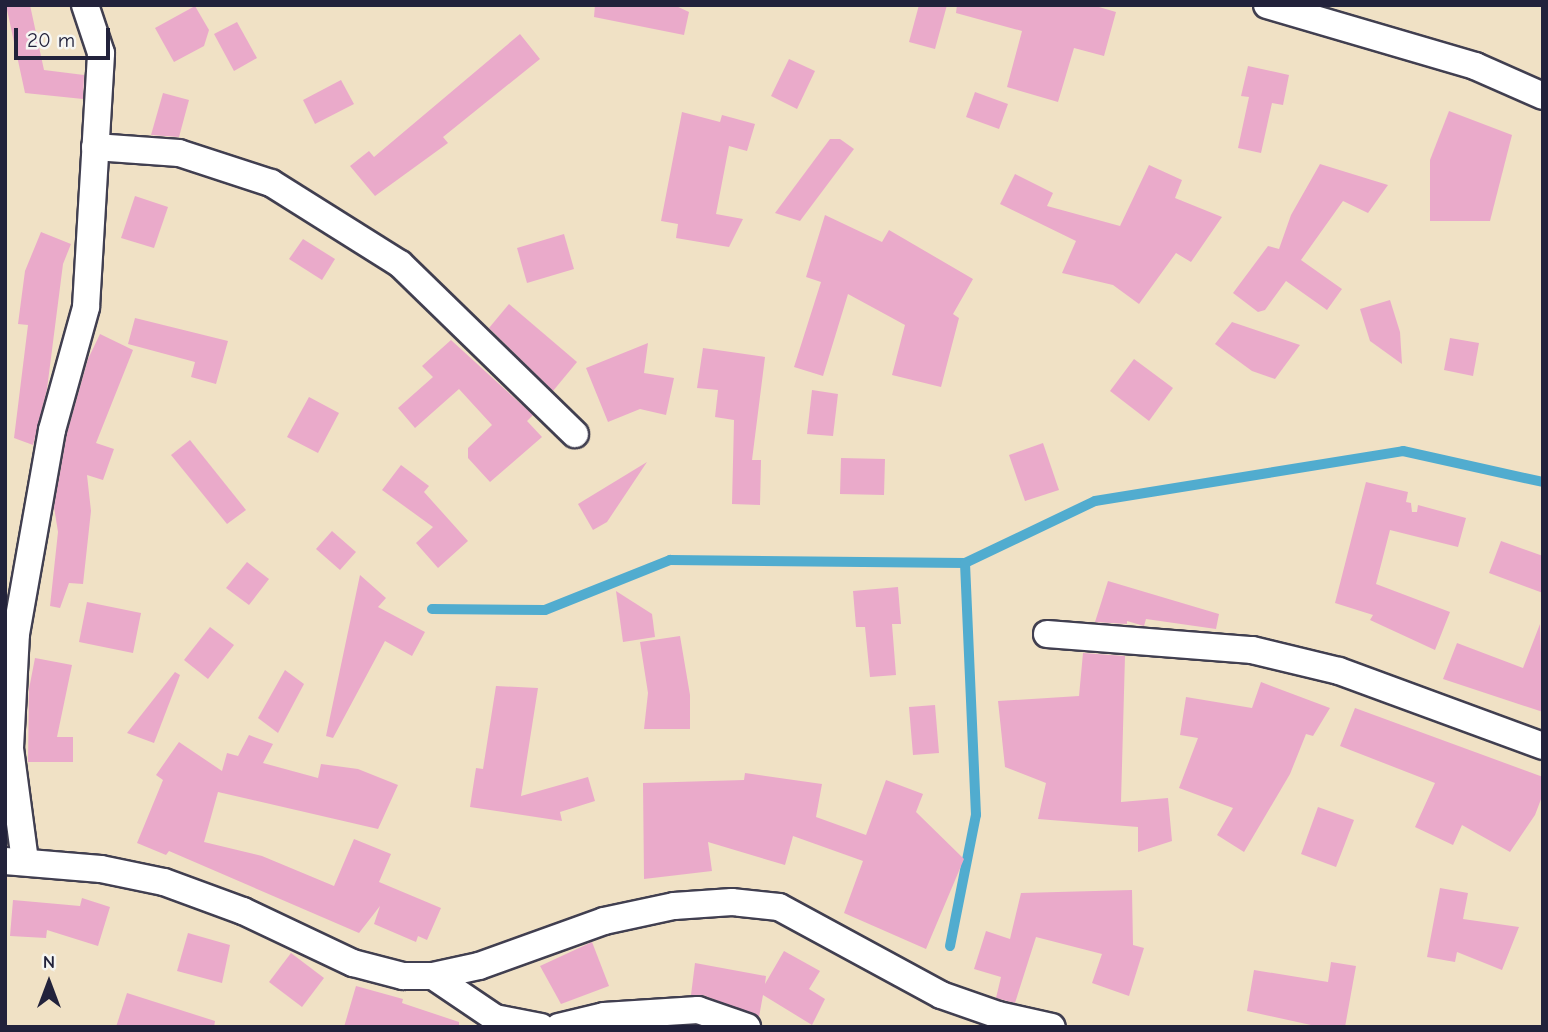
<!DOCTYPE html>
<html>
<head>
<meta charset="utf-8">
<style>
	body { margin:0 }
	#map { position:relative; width:1548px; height:1032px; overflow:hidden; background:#f0e1c5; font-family:"Comic Neue",sans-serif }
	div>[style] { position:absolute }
	.stream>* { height:10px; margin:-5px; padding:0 5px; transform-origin:5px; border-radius:5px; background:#51accf }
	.building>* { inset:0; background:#eaaaca }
	.roads { filter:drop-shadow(2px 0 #413f50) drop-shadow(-2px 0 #413f50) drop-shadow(0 2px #413f50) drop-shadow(0 -2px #413f50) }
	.minor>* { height:26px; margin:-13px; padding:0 13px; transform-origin:13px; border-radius:13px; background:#fff }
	span { translate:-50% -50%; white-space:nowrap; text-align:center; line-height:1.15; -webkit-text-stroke:5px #f6f6f2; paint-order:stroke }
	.frame { position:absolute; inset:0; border:7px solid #22223b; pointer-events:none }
	.north { position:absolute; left:14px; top:948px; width:70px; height:70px; -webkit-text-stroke:5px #f6f6f2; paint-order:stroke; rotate:0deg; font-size:19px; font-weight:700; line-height:28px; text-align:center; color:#22223b }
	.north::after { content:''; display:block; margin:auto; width:24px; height:32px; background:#22223b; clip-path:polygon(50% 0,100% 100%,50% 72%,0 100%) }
	.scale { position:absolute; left:14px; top:28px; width:96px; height:32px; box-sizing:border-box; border:4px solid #22223b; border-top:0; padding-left:9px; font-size:21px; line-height:24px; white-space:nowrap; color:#22223b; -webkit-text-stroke:5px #f6f6f2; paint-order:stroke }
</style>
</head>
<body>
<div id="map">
	<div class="stream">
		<div style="left:432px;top:609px;width:113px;rotate:0.5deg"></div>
		<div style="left:545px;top:610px;width:135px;rotate:-21.8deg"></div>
		<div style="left:670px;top:560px;width:295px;rotate:0.6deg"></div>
		<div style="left:965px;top:563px;width:144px;rotate:-25.5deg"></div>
		<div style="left:1095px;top:501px;width:312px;rotate:-9.2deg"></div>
		<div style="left:1403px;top:451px;width:143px;rotate:12.5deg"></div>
		<div style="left:950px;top:946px;width:134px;rotate:-78.8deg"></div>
		<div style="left:976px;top:815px;width:252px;rotate:-92.5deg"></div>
	</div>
	<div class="building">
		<div style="clip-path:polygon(6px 5px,30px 5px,44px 70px,84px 75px,83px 99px,25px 93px)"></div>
		<div style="clip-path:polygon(595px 5px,674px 5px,689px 12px,684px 35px,594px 17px)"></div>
		<div style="clip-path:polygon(919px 5px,947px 5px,935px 49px,909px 42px)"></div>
		<div style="clip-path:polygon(957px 5px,1092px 5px,1116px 12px,1104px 56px,1074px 48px,1058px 102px,1007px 87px,1022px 31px,956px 13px)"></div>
		<div style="clip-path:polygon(195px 6px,209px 30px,204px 46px,174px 62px,155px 28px)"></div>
		<div style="clip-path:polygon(237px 22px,257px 58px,234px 71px,214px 34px)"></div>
		<div style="clip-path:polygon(520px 34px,540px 59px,443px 137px,448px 143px,375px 196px,350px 166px,369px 151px,374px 157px)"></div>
		<div style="clip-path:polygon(789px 59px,815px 71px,797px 109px,771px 96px)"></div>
		<div style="clip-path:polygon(1248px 66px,1289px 75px,1283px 105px,1272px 103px,1261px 153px,1238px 148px,1249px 97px,1241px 96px)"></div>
		<div style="clip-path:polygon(341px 80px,354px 104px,315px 124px,303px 100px)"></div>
		<div style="clip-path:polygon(975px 92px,1008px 104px,999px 129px,966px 117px)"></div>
		<div style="clip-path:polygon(163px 93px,189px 100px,179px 137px,151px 135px)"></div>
		<div style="clip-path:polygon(1449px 111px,1512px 135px,1490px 221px,1430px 221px,1430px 160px)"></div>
		<div style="clip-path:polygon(682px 112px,720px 122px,722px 115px,755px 124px,747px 151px,729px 146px,716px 214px,743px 219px,729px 247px,676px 238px,678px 224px,661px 221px)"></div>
		<div style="clip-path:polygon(830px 139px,840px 139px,854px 149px,800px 221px,775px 213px)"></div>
		<div style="clip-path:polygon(1320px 164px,1388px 185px,1368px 213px,1343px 201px,1301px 260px,1342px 289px,1327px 310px,1286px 281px,1265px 310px,1258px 312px,1233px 293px,1268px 246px,1279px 249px,1291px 215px)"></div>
		<div style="clip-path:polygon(1149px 165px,1182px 180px,1175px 198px,1222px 217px,1191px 262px,1176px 253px,1139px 304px,1113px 285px,1062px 273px,1076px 241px,1000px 204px,1015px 174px,1053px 193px,1047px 206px,1120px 226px)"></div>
		<div style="clip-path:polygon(135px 196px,168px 207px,154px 248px,121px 238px)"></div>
		<div style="clip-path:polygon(825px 215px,882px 242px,889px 230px,973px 279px,953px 314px,959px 318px,941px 387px,892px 375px,905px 325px,848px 294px,823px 376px,794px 367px,821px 282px,806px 277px)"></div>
		<div style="clip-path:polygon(41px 232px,71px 244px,63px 264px,47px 389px,33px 445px,14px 438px,28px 325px,18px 324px,25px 271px)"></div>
		<div style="clip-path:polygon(564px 234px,574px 269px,527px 283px,517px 248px)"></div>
		<div style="clip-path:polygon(303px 239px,335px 259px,322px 280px,289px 259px)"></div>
		<div style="clip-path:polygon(1390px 300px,1400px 332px,1402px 364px,1370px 341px,1360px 309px)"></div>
		<div style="clip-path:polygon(509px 304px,577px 362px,553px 391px,489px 328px)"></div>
		<div style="clip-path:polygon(135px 318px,228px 341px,216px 384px,191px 377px,195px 362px,128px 344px)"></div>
		<div style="clip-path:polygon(1232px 322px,1300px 345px,1275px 379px,1252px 371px,1215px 344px)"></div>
		<div style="clip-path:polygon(100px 334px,133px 350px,96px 443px,114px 449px,103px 480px,87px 475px,91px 511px,83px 584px,69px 583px,60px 608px,50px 606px,58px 532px,54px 507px,67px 433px,88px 359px)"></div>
		<div style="clip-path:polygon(1450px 338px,1479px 343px,1473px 376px,1444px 370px)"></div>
		<div style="clip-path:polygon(451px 340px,533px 415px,527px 421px,542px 437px,490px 482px,468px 458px,468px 448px,492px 425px,459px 389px,415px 428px,398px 408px,433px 377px,422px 366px)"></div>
		<div style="clip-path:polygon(648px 343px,644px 373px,674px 378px,666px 415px,640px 409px,608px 422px,586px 368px)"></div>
		<div style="clip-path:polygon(703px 348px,765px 357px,752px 460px,761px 460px,760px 505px,732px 504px,734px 420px,715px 417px,718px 390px,697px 388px)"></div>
		<div style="clip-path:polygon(1134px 359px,1173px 388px,1149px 421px,1110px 391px)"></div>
		<div style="clip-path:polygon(812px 390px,838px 394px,833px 436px,807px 434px)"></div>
		<div style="clip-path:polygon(309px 397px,339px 413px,318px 453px,287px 437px)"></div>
		<div style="clip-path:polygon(190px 440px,246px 510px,227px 524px,171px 455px)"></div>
		<div style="clip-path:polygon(1043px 443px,1059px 490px,1025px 501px,1009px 455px)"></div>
		<div style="clip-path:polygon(841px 458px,885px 459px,884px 495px,840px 494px)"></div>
		<div style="clip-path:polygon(647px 462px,607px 522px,593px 530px,578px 504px)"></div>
		<div style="clip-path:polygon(401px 465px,429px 486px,424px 492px,468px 541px,438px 568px,416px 543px,433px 527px,382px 490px)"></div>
		<div style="clip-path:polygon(1366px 482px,1408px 492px,1406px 502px,1411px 503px,1412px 512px,1417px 512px,1418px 505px,1466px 518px,1458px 547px,1390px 530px,1376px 584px,1450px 612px,1435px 650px,1370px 620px,1373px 615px,1335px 603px)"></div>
		<div style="clip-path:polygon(332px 531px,356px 552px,340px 570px,316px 549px)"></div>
		<div style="clip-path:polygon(1501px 541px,1543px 556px,1543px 593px,1489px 573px)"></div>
		<div style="clip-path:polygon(247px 562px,269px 579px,249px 605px,226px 588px)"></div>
		<div style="clip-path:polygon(360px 575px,386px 598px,378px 607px,425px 632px,412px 656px,385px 641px,333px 738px,326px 736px)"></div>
		<div style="clip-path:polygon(1108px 581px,1219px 614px,1216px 629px,1146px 619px,1144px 626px,1127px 621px,1127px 624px,1095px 622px)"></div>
		<div style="clip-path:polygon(898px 587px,901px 624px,892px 624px,896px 675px,870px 677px,865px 627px,856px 627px,853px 591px)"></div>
		<div style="clip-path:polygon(616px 591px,652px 614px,655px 637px,623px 642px)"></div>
		<div style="clip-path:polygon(87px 602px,141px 613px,133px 653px,79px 642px)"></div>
		<div style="clip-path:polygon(1540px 624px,1543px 712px,1443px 679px,1457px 643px,1523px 668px)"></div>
		<div style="clip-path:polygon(210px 627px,234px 645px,208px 679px,184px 660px)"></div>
		<div style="clip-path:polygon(680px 636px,690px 695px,690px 729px,644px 729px,648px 693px,640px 642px)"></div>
		<div style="clip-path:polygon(1083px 653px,1125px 656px,1121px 802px,1168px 798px,1172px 841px,1138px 852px,1138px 827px,1038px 819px,1046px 783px,1005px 767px,998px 701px,1079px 696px)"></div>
		<div style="clip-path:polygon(35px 658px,72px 665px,57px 737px,73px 737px,73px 762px,28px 762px,29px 689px)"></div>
		<div style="clip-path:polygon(285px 670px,304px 684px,278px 733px,258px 718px)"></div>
		<div style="clip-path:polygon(175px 672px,180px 675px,154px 743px,127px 733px)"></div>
		<div style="clip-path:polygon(1261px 682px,1330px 708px,1313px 736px,1306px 734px,1290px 774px,1244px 852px,1217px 835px,1233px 808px,1179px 788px,1198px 738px,1180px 735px,1186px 697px,1252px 708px)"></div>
		<div style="clip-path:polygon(496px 686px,538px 688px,521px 796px,588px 777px,595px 801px,560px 812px,562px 821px,470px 807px,476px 768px,483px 769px)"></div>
		<div style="clip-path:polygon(935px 705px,939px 753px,913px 755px,909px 707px)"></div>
		<div style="clip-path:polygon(1355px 708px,1543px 777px,1543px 794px,1535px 815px,1510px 852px,1462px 825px,1453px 845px,1415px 827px,1435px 783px,1340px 746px)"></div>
		<div style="clip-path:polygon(249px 735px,273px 744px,263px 763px,318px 778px,321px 764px,358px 769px,398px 785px,378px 829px,218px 792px,204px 842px,262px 856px,334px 886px,354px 839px,391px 854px,379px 882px,441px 908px,427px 940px,418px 936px,416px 942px,374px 924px,380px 906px,359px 933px,169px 851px,166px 855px,137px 843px,163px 780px,156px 775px,179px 742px,222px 771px,227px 753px,238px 756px)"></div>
		<div style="clip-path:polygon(745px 773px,822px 784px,816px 817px,866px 835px,886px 780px,923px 794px,916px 812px,964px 859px,926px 949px,844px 913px,863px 861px,793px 836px,785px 865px,708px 842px,712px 871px,644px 879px,643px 783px,744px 780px)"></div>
		<div style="clip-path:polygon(1318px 807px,1354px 820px,1336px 867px,1301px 854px)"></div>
		<div style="clip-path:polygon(1440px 888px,1468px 893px,1463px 919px,1519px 927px,1502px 970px,1457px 952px,1455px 962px,1427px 957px)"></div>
		<div style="clip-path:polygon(1132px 890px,1133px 945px,1144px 948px,1129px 996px,1092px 983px,1102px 954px,1036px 937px,1015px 1003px,996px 998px,1001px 977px,974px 969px,986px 931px,1010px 939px,1021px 893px)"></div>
		<div style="clip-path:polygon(82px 898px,110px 907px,98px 946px,47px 930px,46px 938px,10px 936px,13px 900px,80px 906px)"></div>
		<div style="clip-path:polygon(188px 933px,230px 945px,222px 983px,177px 971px)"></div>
		<div style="clip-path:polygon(592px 942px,609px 986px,561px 1004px,540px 966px)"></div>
		<div style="clip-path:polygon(784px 951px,820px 971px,809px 989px,825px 999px,812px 1025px,763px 995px,759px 1017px,703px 995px,691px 995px,695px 963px,766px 976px,765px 984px)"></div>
		<div style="clip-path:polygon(291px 953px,324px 978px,302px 1007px,269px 982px)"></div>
		<div style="clip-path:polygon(1331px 962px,1356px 966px,1345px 1027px,1320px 1027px,1247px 1011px,1254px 970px,1328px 982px)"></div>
		<div style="clip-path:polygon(356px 986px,403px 999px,402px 1003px,459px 1022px,459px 1027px,344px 1027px)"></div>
		<div style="clip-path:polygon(127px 993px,215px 1021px,214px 1027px,116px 1027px)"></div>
	</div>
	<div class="roads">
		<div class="minor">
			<div style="left:1267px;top:5px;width:217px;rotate:16.3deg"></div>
			<div style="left:1475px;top:66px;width:74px;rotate:23.8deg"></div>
			<div style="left:95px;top:147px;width:84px;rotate:4.1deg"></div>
			<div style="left:179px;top:153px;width:97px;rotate:18.1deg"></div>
			<div style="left:271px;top:183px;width:152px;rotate:32.1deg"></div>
			<div style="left:400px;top:264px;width:244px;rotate:44.2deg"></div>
			<div style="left:1047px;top:634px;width:206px;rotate:4.5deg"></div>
			<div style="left:1252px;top:650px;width:89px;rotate:13.6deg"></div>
			<div style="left:1339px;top:671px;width:217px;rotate:20.2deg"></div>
			<div style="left:5px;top:861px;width:96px;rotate:4.8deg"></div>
			<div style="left:101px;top:869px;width:64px;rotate:11.7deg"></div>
			<div style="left:164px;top:882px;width:84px;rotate:20.2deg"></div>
			<div style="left:243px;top:911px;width:122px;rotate:25.3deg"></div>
			<div style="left:353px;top:963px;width:52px;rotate:14.6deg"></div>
			<div style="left:403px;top:976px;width:30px"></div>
			<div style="left:433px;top:976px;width:47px;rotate:-12.3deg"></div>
			<div style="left:479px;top:966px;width:133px;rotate:-19.8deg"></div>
			<div style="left:604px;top:921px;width:72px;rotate:-12.1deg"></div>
			<div style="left:674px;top:906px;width:58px;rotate:-3.9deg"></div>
			<div style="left:732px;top:902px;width:47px;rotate:6.1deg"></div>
			<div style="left:779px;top:907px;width:184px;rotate:28.5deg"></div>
			<div style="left:941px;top:995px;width:60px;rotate:19.3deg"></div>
			<div style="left:998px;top:1015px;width:55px;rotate:12.5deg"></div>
			<div style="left:25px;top:861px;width:114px;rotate:-97.6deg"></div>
			<div style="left:10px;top:748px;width:114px;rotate:-87deg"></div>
			<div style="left:16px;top:634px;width:207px;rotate:-80deg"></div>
			<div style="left:52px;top:430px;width:128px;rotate:-74.5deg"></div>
			<div style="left:86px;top:307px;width:254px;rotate:-86.6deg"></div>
			<div style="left:101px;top:53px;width:51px;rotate:-108.4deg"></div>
			<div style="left:433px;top:976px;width:75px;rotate:34.1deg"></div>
			<div style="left:495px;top:1018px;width:47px;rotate:11.1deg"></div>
			<div style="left:559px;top:1027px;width:46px;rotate:-13.7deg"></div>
			<div style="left:604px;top:1016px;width:94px;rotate:-3.7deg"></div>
			<div style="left:698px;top:1010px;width:52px;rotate:19.1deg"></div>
		</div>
	</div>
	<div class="frame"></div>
	<div class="north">N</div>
	<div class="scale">20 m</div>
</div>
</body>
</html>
